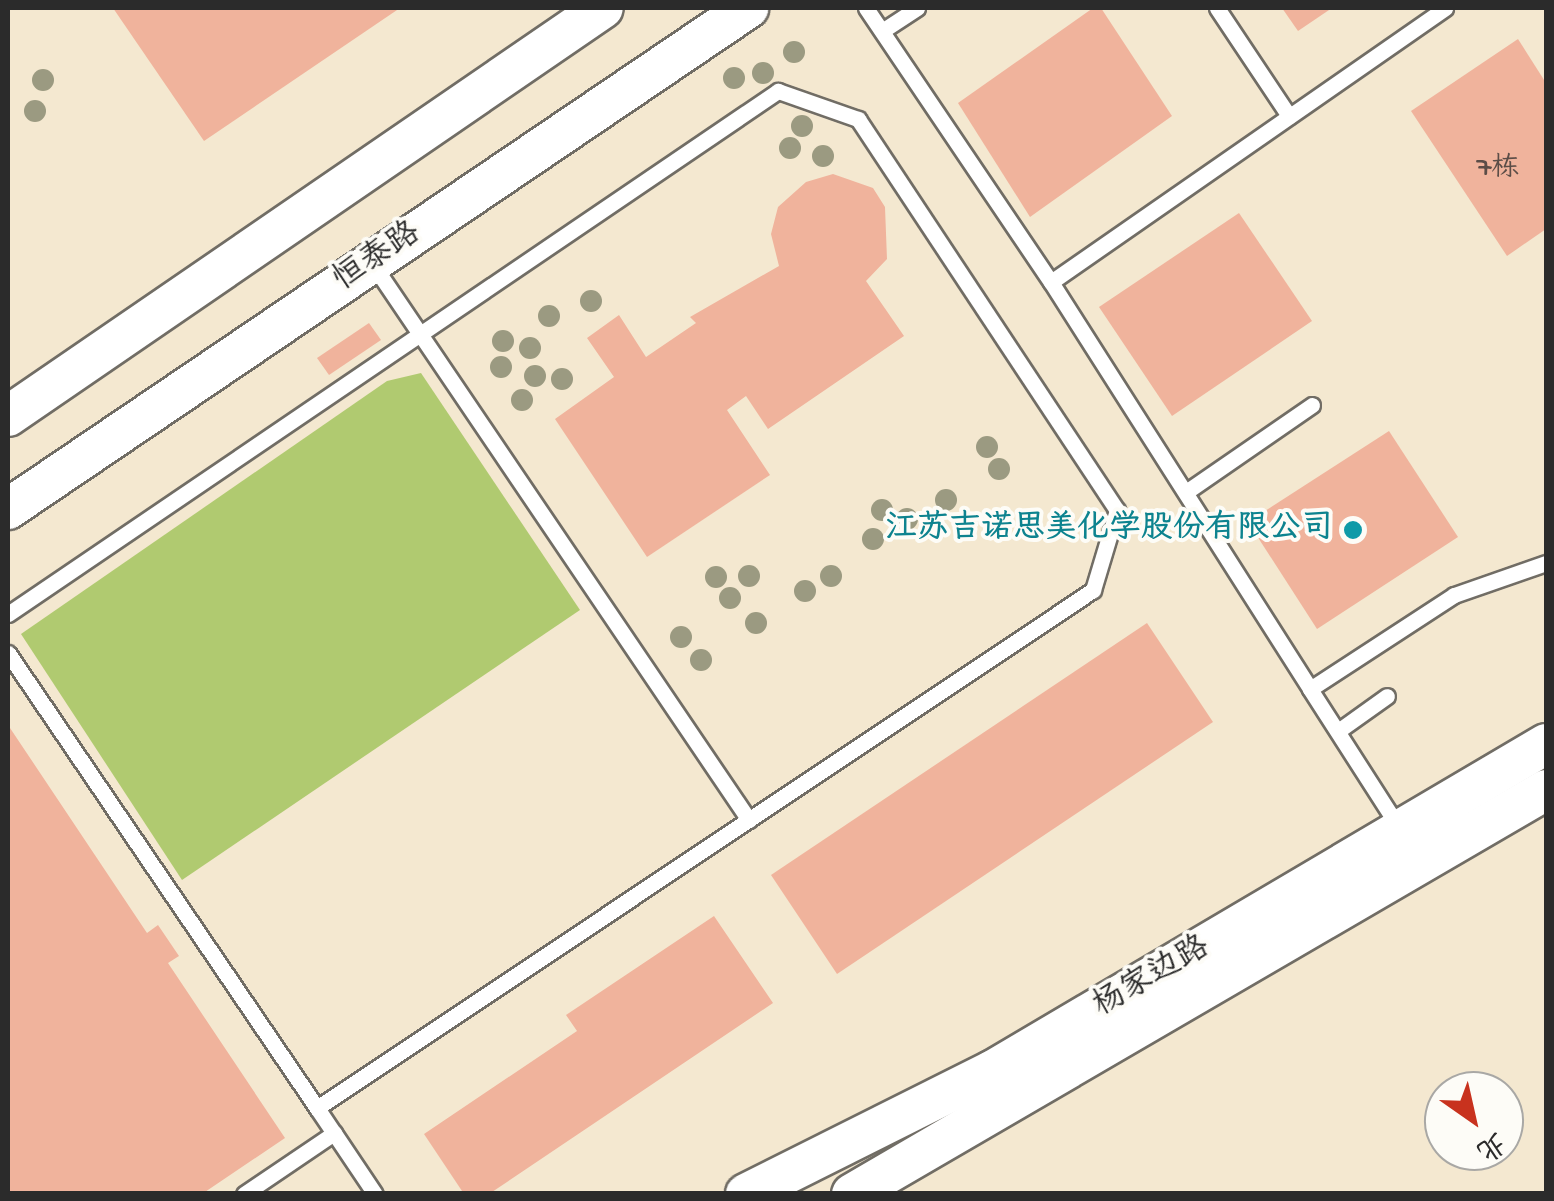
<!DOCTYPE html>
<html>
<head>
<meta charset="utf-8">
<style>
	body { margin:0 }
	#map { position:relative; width:1554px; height:1201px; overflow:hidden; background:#f4e8d0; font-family:"Gochi Hand","LXGW WenKai TC",sans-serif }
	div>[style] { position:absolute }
	.green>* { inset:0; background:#b0ca70 }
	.building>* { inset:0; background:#f0b39c }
	.roads { filter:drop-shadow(2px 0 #716d65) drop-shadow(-2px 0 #716d65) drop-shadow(0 2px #716d65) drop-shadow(0 -2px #716d65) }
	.lane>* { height:15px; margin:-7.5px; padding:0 7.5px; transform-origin:7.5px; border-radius:7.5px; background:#fff }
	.secondary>* { height:40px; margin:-20px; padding:0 20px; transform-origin:20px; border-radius:20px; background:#fff }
	.trees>* { width:22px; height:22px; margin:-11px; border-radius:50%; background:#9b9a81 }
	.dots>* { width:28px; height:28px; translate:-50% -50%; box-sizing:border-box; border:5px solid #fdfcf7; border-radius:50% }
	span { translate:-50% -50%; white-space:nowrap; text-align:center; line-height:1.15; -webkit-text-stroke:8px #fdfcf7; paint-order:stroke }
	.number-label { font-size:28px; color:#5c4d47 }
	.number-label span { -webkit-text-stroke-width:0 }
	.street-label { font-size:32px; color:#2b2b2b }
	.culture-label { font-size:32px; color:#0d838f; font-weight:700 }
	.right { translate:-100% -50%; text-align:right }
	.frame { position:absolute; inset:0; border:10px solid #2b2b2b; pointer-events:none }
	.north { position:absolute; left:1424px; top:1071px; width:100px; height:100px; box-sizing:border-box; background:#fdfcf7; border:2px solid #a9a8a5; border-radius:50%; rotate:146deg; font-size:28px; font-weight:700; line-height:40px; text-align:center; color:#2b2b2b }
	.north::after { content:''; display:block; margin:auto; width:35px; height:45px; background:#c8321e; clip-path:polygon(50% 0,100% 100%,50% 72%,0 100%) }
</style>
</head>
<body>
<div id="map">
	<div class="green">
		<div style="clip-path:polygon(421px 373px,580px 610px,182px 880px,21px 634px,387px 381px)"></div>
	</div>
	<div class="building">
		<div style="clip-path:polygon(113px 8px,400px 8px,204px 141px)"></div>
		<div style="clip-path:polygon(1093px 8px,1101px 8px,1172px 116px,1030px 217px,958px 103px)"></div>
		<div style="clip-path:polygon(1282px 8px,1332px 8px,1298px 31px)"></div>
		<div style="clip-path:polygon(1518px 39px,1546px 83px,1546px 229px,1507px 256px,1411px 111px)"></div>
		<div style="clip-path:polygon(833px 174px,873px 188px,885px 207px,887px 259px,866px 281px,904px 336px,768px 429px,746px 396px,727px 410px,770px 475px,647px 557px,555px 419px,614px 377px,587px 338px,619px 315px,646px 357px,696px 323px,690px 317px,779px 266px,771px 234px,778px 207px,806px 182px)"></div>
		<div style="clip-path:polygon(1239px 213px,1312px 321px,1172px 416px,1099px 307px)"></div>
		<div style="clip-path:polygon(369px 323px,381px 340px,329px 375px,317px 358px)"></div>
		<div style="clip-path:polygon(1389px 431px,1458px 537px,1317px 629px,1248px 522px)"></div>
		<div style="clip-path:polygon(1147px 623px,1213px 722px,837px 974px,771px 875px)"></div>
		<div style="clip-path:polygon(8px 725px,147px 933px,158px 925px,179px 956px,168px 963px,285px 1138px,202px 1194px,8px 1194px)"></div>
		<div style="clip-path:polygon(714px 916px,773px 1003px,489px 1194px,464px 1194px,424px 1134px,577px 1031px,566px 1015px)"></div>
	</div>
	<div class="roads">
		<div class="lane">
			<div style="left:866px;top:8px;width:331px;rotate:56deg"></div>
			<div style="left:1051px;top:282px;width:482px;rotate:57.5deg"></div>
			<div style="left:1310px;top:689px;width:172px;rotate:-33.1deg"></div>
			<div style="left:1454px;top:595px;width:97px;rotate:-19.2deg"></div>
			<div style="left:1217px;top:8px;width:130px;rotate:56.3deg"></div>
			<div style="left:882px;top:31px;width:42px;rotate:-33.3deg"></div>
			<div style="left:374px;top:266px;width:669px;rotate:55.91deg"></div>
			<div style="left:1051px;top:282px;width:480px;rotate:-34.8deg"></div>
			<div style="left:1186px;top:492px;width:153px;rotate:-34.6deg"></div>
			<div style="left:8px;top:614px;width:931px;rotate:-34.19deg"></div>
			<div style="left:778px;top:91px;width:85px;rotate:19.3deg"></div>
			<div style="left:858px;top:119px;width:469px;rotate:56.5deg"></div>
			<div style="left:1117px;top:510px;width:84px;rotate:106.7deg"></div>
			<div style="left:1093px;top:590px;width:933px;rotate:146.28deg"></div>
			<div style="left:317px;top:1108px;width:30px;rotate:56deg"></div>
			<div style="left:8px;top:653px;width:550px;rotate:55.82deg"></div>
			<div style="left:1310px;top:689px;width:166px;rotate:57.3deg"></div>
			<div style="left:1338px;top:731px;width:60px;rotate:-35.5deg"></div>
			<div style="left:244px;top:1194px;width:109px;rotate:-34.1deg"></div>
			<div style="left:334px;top:1133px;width:73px;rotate:56.1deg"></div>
		</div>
		<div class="secondary">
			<div style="left:8px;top:416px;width:721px;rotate:-34.44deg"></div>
			<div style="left:8px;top:509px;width:894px;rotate:-34.1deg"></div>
			<div style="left:746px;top:1194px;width:275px;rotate:-26.6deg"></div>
			<div style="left:992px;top:1071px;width:643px;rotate:-30.55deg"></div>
			<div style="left:852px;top:1194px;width:803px;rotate:-30.21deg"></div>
		</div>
	</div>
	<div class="trees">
		<div style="left:794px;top:52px"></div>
		<div style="left:763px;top:73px"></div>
		<div style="left:734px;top:78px"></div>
		<div style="left:43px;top:80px"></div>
		<div style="left:35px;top:111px"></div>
		<div style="left:802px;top:126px"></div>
		<div style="left:790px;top:148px"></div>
		<div style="left:823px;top:156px"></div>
		<div style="left:591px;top:301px"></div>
		<div style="left:549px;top:316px"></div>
		<div style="left:503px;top:341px"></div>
		<div style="left:530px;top:348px"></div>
		<div style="left:501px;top:367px"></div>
		<div style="left:535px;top:376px"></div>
		<div style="left:562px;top:379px"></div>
		<div style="left:522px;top:400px"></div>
		<div style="left:987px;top:447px"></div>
		<div style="left:999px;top:469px"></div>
		<div style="left:946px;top:500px"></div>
		<div style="left:882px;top:510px"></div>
		<div style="left:907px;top:519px"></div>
		<div style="left:873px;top:539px"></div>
		<div style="left:749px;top:576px"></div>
		<div style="left:831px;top:576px"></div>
		<div style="left:716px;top:577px"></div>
		<div style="left:805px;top:591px"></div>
		<div style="left:730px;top:598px"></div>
		<div style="left:756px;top:623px"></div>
		<div style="left:681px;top:637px"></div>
		<div style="left:701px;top:660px"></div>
	</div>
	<div class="dots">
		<div style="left:1353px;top:530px;background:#0f9aa8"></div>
	</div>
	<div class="number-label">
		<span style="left:1498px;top:170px">7栋</span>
	</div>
	<div class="street-label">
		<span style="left:378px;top:258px;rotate:-34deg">恒泰路</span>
		<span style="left:1152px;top:978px;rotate:-30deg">杨家边路</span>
	</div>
	<div class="culture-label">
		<span class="right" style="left:1333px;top:530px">江苏吉诺思美化学股份有限公司</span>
	</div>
	<div class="frame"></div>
	<div class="north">北</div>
</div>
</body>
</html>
